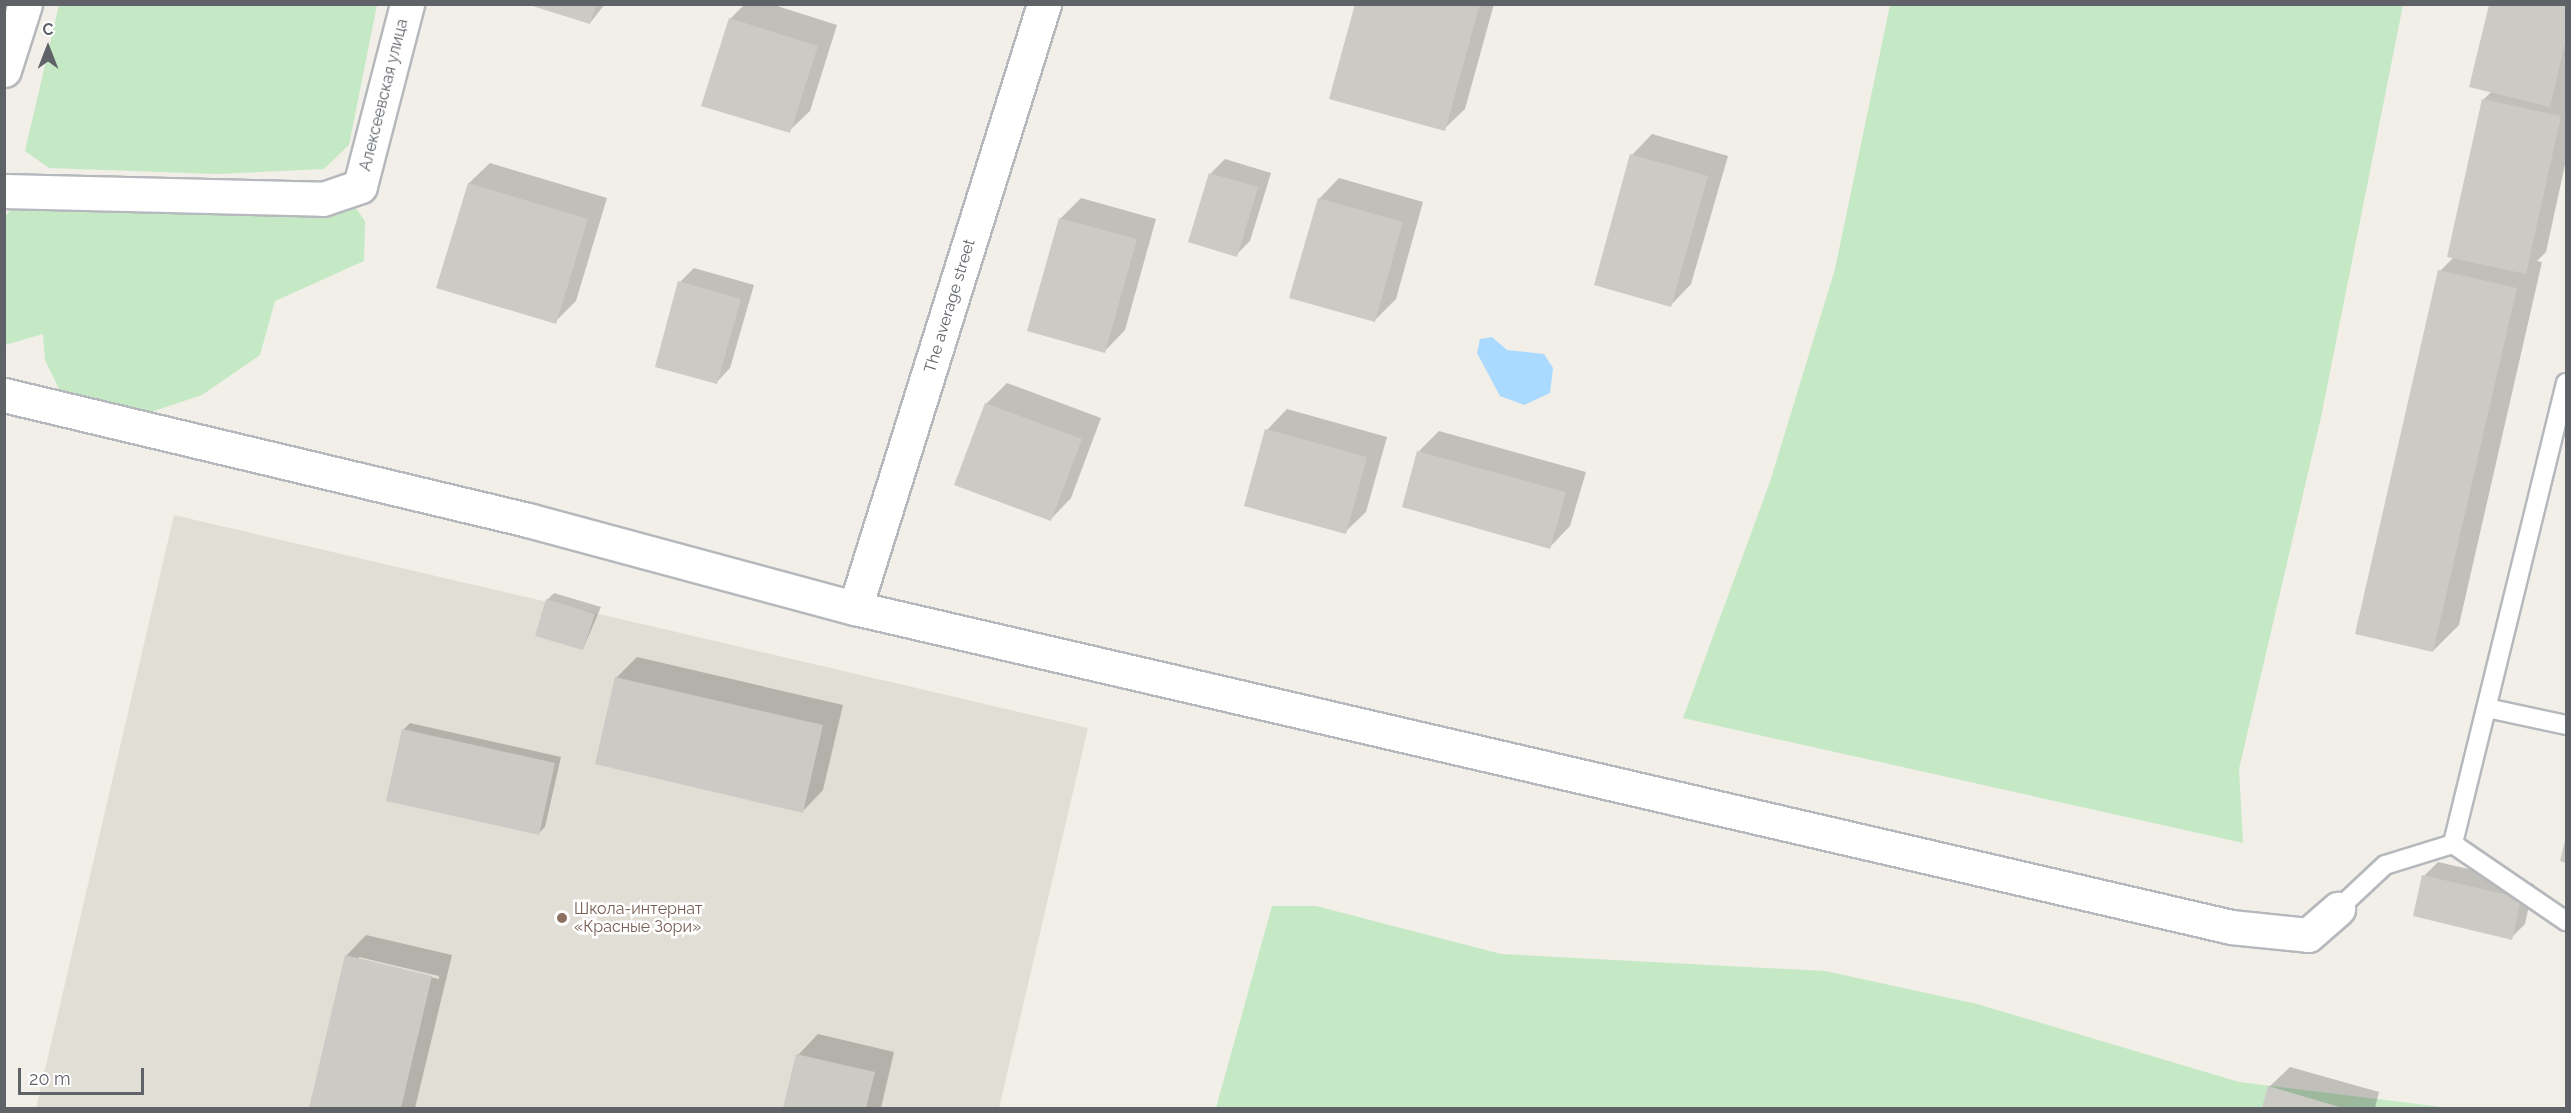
<!DOCTYPE html>
<html>
<head>
<meta charset="utf-8">
<style>
	body { margin:0 }
	#map { position:relative; width:2571px; height:1113px; overflow:hidden; background:#f1efe8; font-family:Raleway,sans-serif }
	div>[style] { position:absolute }
	.education>* { inset:0; background:#e1ded6 }
	.green>* { inset:0; background:#c5e8c5 }
	.water>* { inset:0; background:#aadaff }
	.shadow>* { inset:0; background:#0003 }
	.building>* { inset:0; background:#cccac5 }
	.roads { filter:drop-shadow(2px 0 #b5b8bc) drop-shadow(-2px 0 #b5b8bc) drop-shadow(0 2px #b5b8bc) drop-shadow(0 -2px #b5b8bc) }
	.service>* { height:18px; margin:-9px; padding:0 9px; transform-origin:9px; border-radius:9px; background:#fff }
	.minor>* { height:33px; margin:-16.5px; padding:0 16.5px; transform-origin:16.5px; border-radius:16.5px; background:#fff }
	.dots>* { width:16px; height:16px; translate:-50% -50%; box-sizing:border-box; border:3px solid #fff; border-radius:50% }
	span { translate:-50% -50%; white-space:nowrap; text-align:center; line-height:1.15; -webkit-text-stroke:5px #fff; paint-order:stroke }
	.street-label { font-size:16px; color:#5f6368 }
	.education-label { font-size:16px; color:#785e54 }
	.left { translate:0 -50%; text-align:left }
	.frame { position:absolute; inset:0; border:6px solid #5f6368; pointer-events:none }
	.north { position:absolute; left:18px; top:18px; width:60px; height:60px; -webkit-text-stroke:4px #fff; paint-order:stroke; rotate:0deg; font-size:16px; font-weight:700; line-height:24px; text-align:center; color:#5f6368 }
	.north::after { content:''; display:block; margin:auto; width:21px; height:27px; background:#5f6368; clip-path:polygon(50% 0,100% 100%,50% 72%,0 100%) }
	.scale { position:absolute; left:18px; top:1068px; width:126px; height:27px; box-sizing:border-box; border:3px solid #5f6368; border-top:0; padding-left:8px; font-size:18px; line-height:21px; white-space:nowrap; color:#5f6368; -webkit-text-stroke:4px #fff; paint-order:stroke }
</style>
</head>
<body>
<div id="map">
	<div class="education">
		<div style="clip-path:polygon(174px 515px,1088px 728px,999px 1108px,36px 1108px)"></div>
	</div>
	<div class="green">
		<div style="clip-path:polygon(59px 5px,377px 5px,349px 145px,324px 169px,217px 174px,49px 168px,25px 151px)"></div>
		<div style="clip-path:polygon(1890px 5px,2403px 5px,2321px 417px,2239px 769px,2243px 843px,1683px 718px,1770px 482px,1835px 269px)"></div>
		<div style="clip-path:polygon(355px 207px,365px 221px,364px 261px,275px 301px,260px 355px,202px 395px,142px 415px,61px 393px,45px 360px,43px 334px,5px 345px,4px 218px,11px 209px,288px 216px)"></div>
		<div style="clip-path:polygon(1272px 906px,1316px 906px,1501px 954px,1825px 971px,1977px 1004px,2239px 1082px,2450px 1108px,1216px 1108px)"></div>
	</div>
	<div class="water">
		<div style="clip-path:polygon(1492px 337px,1507px 350px,1544px 354px,1553px 368px,1550px 393px,1524px 405px,1500px 396px,1477px 353px,1480px 339px)"></div>
	</div>
	<div class="shadow">
		<div style="clip-path:polygon(530px 4px,605px 4px,590px 23px)"></div>
		<div style="clip-path:polygon(745px 4px,771px 4px,837px 25px,810px 111px,789px 131px,730px 19px)"></div>
		<div style="clip-path:polygon(1357px 4px,1494px 4px,1465px 109px,1444px 129px)"></div>
		<div style="clip-path:polygon(2491px 4px,2566px 4px,2566px 160px,2546px 252px,2537px 261px,2542px 262px,2459px 625px,2433px 651px,2440px 271px,2454px 257px,2483px 100px,2492px 91px,2471px 86px)"></div>
		<div style="clip-path:polygon(1652px 134px,1728px 156px,1691px 284px,1671px 305px,1632px 155px)"></div>
		<div style="clip-path:polygon(1225px 159px,1271px 173px,1250px 241px,1236px 255px,1211px 173px)"></div>
		<div style="clip-path:polygon(490px 163px,607px 198px,576px 301px,555px 322px,438px 287px,469px 183px)"></div>
		<div style="clip-path:polygon(1339px 178px,1423px 202px,1396px 299px,1375px 320px,1319px 199px)"></div>
		<div style="clip-path:polygon(1081px 198px,1156px 219px,1125px 330px,1105px 351px,1060px 219px)"></div>
		<div style="clip-path:polygon(694px 268px,754px 285px,730px 368px,716px 383px,680px 282px)"></div>
		<div style="clip-path:polygon(1007px 383px,1101px 418px,1071px 498px,1051px 519px,986px 404px)"></div>
		<div style="clip-path:polygon(1287px 409px,1387px 437px,1366px 512px,1345px 532px,1267px 430px)"></div>
		<div style="clip-path:polygon(1439px 431px,1586px 472px,1570px 526px,1550px 547px,1419px 451px)"></div>
		<div style="clip-path:polygon(554px 593px,601px 607px,583px 649px,547px 600px)"></div>
		<div style="clip-path:polygon(637px 657px,843px 705px,823px 790px,803px 811px,616px 678px)"></div>
		<div style="clip-path:polygon(410px 723px,561px 757px,545px 827px,538px 834px,403px 730px)"></div>
		<div style="clip-path:polygon(2438px 862px,2534px 884px,2525px 924px,2511px 938px,2424px 876px)"></div>
		<div style="clip-path:polygon(evenodd,366px 935px,452px 955px,415px 1108px,310px 1108px,346px 956px,366px 935px,359px 957px,439px 976px,439px 979px,359px 960px,359px 957px)"></div>
		<div style="clip-path:polygon(818px 1034px,894px 1052px,881px 1108px,785px 1108px,798px 1055px)"></div>
		<div style="clip-path:polygon(2290px 1067px,2379px 1092px,2375px 1108px,2263px 1108px,2269px 1087px)"></div>
	</div>
	<div class="building">
		<div style="clip-path:polygon(526px 4px,596px 4px,590px 24px)"></div>
		<div style="clip-path:polygon(1355px 4px,1480px 4px,1445px 131px,1329px 99px)"></div>
		<div style="clip-path:polygon(2489px 5px,2566px 5px,2566px 39px,2550px 107px,2469px 87px)"></div>
		<div style="clip-path:polygon(729px 18px,818px 46px,790px 133px,701px 106px)"></div>
		<div style="clip-path:polygon(2482px 99px,2561px 116px,2526px 274px,2447px 257px)"></div>
		<div style="clip-path:polygon(1630px 154px,1708px 176px,1671px 307px,1594px 285px)"></div>
		<div style="clip-path:polygon(1209px 173px,1258px 187px,1237px 257px,1188px 242px)"></div>
		<div style="clip-path:polygon(468px 183px,588px 219px,556px 324px,436px 288px)"></div>
		<div style="clip-path:polygon(1318px 198px,1403px 222px,1375px 322px,1289px 298px)"></div>
		<div style="clip-path:polygon(1059px 218px,1137px 239px,1105px 353px,1027px 331px)"></div>
		<div style="clip-path:polygon(2438px 270px,2517px 288px,2433px 652px,2355px 634px)"></div>
		<div style="clip-path:polygon(678px 281px,741px 299px,717px 384px,655px 367px)"></div>
		<div style="clip-path:polygon(985px 403px,1082px 439px,1051px 521px,954px 485px)"></div>
		<div style="clip-path:polygon(1265px 429px,1367px 457px,1346px 534px,1244px 506px)"></div>
		<div style="clip-path:polygon(1417px 451px,1566px 492px,1550px 549px,1402px 507px)"></div>
		<div style="clip-path:polygon(546px 599px,595px 614px,583px 650px,535px 636px)"></div>
		<div style="clip-path:polygon(615px 677px,823px 725px,803px 813px,595px 764px)"></div>
		<div style="clip-path:polygon(402px 729px,555px 763px,539px 835px,386px 801px)"></div>
		<div style="clip-path:polygon(2566px 836px,2566px 863px,2560px 861px)"></div>
		<div style="clip-path:polygon(2422px 875px,2521px 898px,2512px 940px,2413px 916px)"></div>
		<div style="clip-path:polygon(345px 955px,432px 976px,401px 1108px,309px 1108px)"></div>
		<div style="clip-path:polygon(796px 1054px,875px 1072px,866px 1108px,783px 1108px)"></div>
		<div style="clip-path:polygon(2268px 1086px,2343px 1108px,2262px 1108px)"></div>
	</div>
	<div class="roads">
		<div class="service">
			<div style="left:2566px;top:383px;width:475px;rotate:103.8deg"></div>
			<div style="left:2453px;top:844px;width:137px;rotate:34.3deg"></div>
			<div style="left:2487px;top:708px;width:81px;rotate:12.1deg"></div>
			<div style="left:2338px;top:909px;width:64px;rotate:-43.1deg"></div>
			<div style="left:2385px;top:865px;width:71px;rotate:-17.2deg"></div>
		</div>
		<div class="minor">
			<div style="left:4px;top:70px;width:69px;rotate:-72.3deg"></div>
			<div style="left:4px;top:191px;width:319px;rotate:1.4deg"></div>
			<div style="left:323px;top:199px;width:39px;rotate:-19deg"></div>
			<div style="left:360px;top:186px;width:188px;rotate:-75.5deg"></div>
			<div style="left:4px;top:395px;width:539px;rotate:13.42deg"></div>
			<div style="left:528px;top:520px;width:339px;rotate:15.1deg"></div>
			<div style="left:855px;top:608px;width:1412px;rotate:13.05deg"></div>
			<div style="left:2231px;top:927px;width:77px;rotate:5.9deg"></div>
			<div style="left:2308px;top:935px;width:40px;rotate:-41deg"></div>
			<div style="left:855px;top:608px;width:633px;rotate:-72.62deg"></div>
		</div>
	</div>
	<div class="dots">
		<div style="left:562px;top:918px;background:#8d6e63"></div>
	</div>
	<div class="street-label">
		<span style="left:384px;top:95px;rotate:-76deg">Алексеевская улица</span>
		<span style="left:950px;top:306px;rotate:-73deg">The average street</span>
	</div>
	<div class="education-label">
		<span class="left" style="left:574px;top:918px">Школа-интернат<br>«Красные Зори»</span>
	</div>
	<div class="frame"></div>
	<div class="north">С</div>
	<div class="scale">20 m</div>
</div>
</body>
</html>
